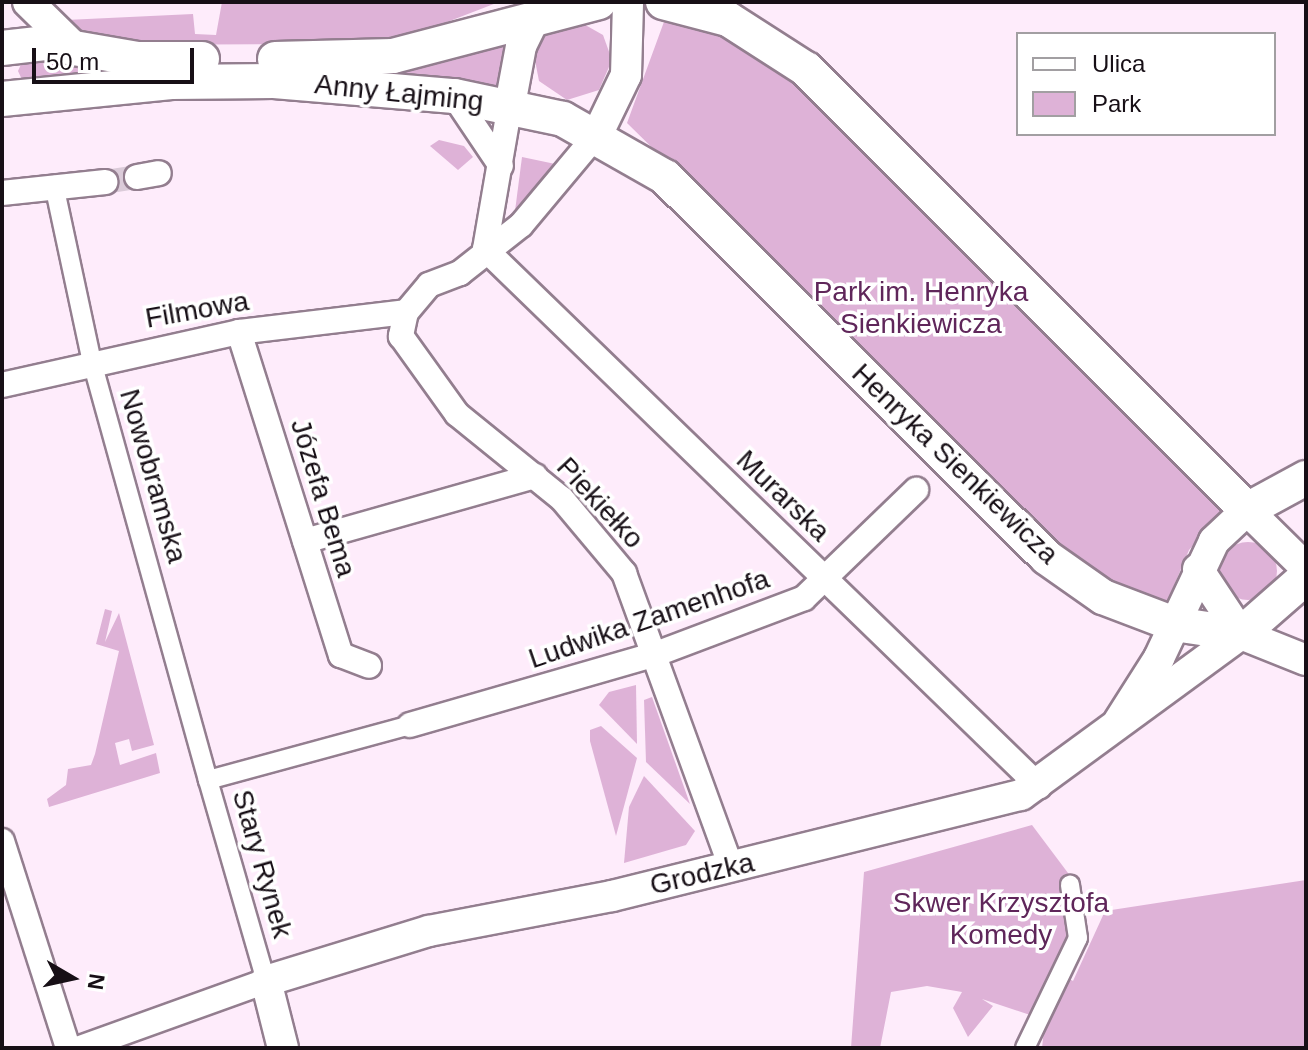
<!DOCTYPE html>
<html>
<head>
<meta charset="utf-8">
<style>
	body { margin:0 }
	#map { position:relative; width:1308px; height:1050px; overflow:hidden; background:#feecfb; font-family:Helvetica,sans-serif }
	div>[style] { position:absolute }
	.green>* { inset:0; background:#deb2d7 }
	.round { border-radius:50% }
	.minor-tunnel>* { height:24px; margin-top:-12px; transform-origin:0; background:repeating-linear-gradient(90deg,#dbcbd9 0 24px,transparent 0 36px) }
	.roads { filter:drop-shadow(2px 0 #937e8f) drop-shadow(-2px 0 #937e8f) drop-shadow(0 2px #937e8f) drop-shadow(0 -2px #937e8f) }
	.pedestrian>* { height:18px; margin:-9px; padding:0 9px; transform-origin:9px; border-radius:9px; background:#fff }
	.minor>* { height:24px; margin:-12px; padding:0 12px; transform-origin:12px; border-radius:12px; background:#fff }
	.tertiary>* { height:30px; margin:-15px; padding:0 15px; transform-origin:15px; border-radius:15px; background:#fff }
	.secondary>* { height:34px; margin:-17px; padding:0 17px; transform-origin:17px; border-radius:17px; background:#fff }
	span { translate:-50% -50%; white-space:nowrap; text-align:center; line-height:1.15; -webkit-text-stroke:7px #fff; paint-order:stroke }
	.street-label { font-size:28px; color:#170f16 }
	.park-label { font-size:28px; color:#5f265a }
	.frame { position:absolute; inset:0; border:4px solid #170f16; pointer-events:none }
	.legend { position:absolute; left:1016px; top:32px; width:260px; height:104px; box-sizing:border-box; background:#fff; border:2px solid #a29fa2; margin:0; padding:10px 14px; list-style:none; font-size:24px; color:#170f16 }
	.legend li { display:flex; align-items:center; gap:16px; height:40px }
	.legend b { width:40px; border:2px solid #a29fa2 }
	.north { position:absolute; left:32px; top:938px; width:80px; height:80px; -webkit-text-stroke:6px #fff; paint-order:stroke; rotate:99deg; font-size:22px; font-weight:700; line-height:32px; text-align:center; color:#170f16 }
	.north::after { content:''; display:block; margin:auto; width:28px; height:36px; background:#170f16; clip-path:polygon(50% 0,100% 100%,50% 72%,0 100%) }
	.scale { position:absolute; left:32px; top:48px; width:162px; height:36px; box-sizing:border-box; border:4px solid #170f16; border-top:0; padding-left:10px; font-size:24px; line-height:28px; white-space:nowrap; color:#170f16; -webkit-text-stroke:6px #fff; paint-order:stroke }
</style>
</head>
<body>
<div id="map">
	<div class="green">
		<div style="clip-path:polygon(222px 2px,499px 2px,416px 34px,327px 44px,110px 45px,87px 41px,66px 20px,193px 14px,195px 34px,216px 35px)"></div>
		<div style="clip-path:polygon(665px 19px,700px 23px,781px 64px,1230px 504px,1189px 550px,1165px 607px,1080px 568px,627px 123px)"></div>
		<div style="clip-path:polygon(580px 22px,603px 35px,612px 60px,599px 90px,567px 100px,539px 81px,534px 55px,547px 31px)"></div>
		<div style="clip-path:polygon(510px 38px,499px 87px,401px 73px,458px 59px)"></div>
		<div style="clip-path:polygon(28px 49px,52px 51px,121px 72px,24px 84px,18px 71px)"></div>
		<div style="clip-path:polygon(439px 140px,464px 146px,473px 157px,458px 170px,430px 146px)"></div>
		<div style="clip-path:polygon(522px 157px,560px 165px,516px 212px,515px 211px)"></div>
		<div class="round" style="left:1219px;top:542px;width:58px;height:58px"></div>
		<div style="clip-path:polygon(105px 609px,112px 611px,105px 642px,119px 613px,154px 745px,132px 751px,129px 739px,115px 743px,120px 765px,156px 753px,160px 773px,49px 807px,47px 799px,66px 785px,68px 769px,91px 765px,95px 754px,119px 651px,96px 644px)"></div>
		<div style="clip-path:polygon(636px 685px,637px 744px,599px 705px,609px 692px)"></div>
		<div style="clip-path:polygon(652px 697px,690px 804px,646px 762px,644px 700px)"></div>
		<div style="clip-path:polygon(601px 726px,637px 758px,616px 836px,590px 741px,590px 730px)"></div>
		<div style="clip-path:polygon(644px 776px,695px 831px,686px 845px,624px 863px,629px 807px)"></div>
		<div style="clip-path:polygon(1032px 825px,1074px 881px,1066px 977px,1073px 981px,1105px 911px,1306px 880px,1306px 1048px,1042px 1048px,1045px 1020px,982px 999px,993px 1006px,968px 1037px,953px 1008px,962px 992px,927px 986px,891px 992px,880px 1048px,851px 1048px,864px 872px)"></div>
	</div>
	<div class="minor-tunnel">
		<div style="left:105px;top:182px;width:32px;rotate:-9deg"></div>
	</div>
	<div class="roads">
		<div class="pedestrian">
			<div style="left:54px;top:185px;width:181px;rotate:77.9deg"></div>
			<div style="left:92px;top:362px;width:434px;rotate:74.5deg"></div>
			<div style="left:266px;top:981px;width:209px;rotate:-106.1deg"></div>
			<div style="left:208px;top:780px;width:209px;rotate:-15.2deg"></div>
			<div style="left:1025px;top:1048px;width:122px;rotate:-64.3deg"></div>
			<div style="left:1078px;top:938px;width:54px;rotate:-98.6deg"></div>
		</div>
		<div class="minor">
			<div style="left:454px;top:96px;width:84px;rotate:56.1deg"></div>
			<div style="left:598px;top:133px;width:120px;rotate:129.9deg"></div>
			<div style="left:521px;top:225px;width:78px;rotate:141.8deg"></div>
			<div style="left:460px;top:273px;width:33px;rotate:159deg"></div>
			<div style="left:429px;top:285px;width:35px;rotate:130deg"></div>
			<div style="left:406px;top:312px;width:25px;rotate:102deg"></div>
			<div style="left:401px;top:336px;width:96px;rotate:54.3deg"></div>
			<div style="left:457px;top:414px;width:135px;rotate:39deg"></div>
			<div style="left:562px;top:499px;width:97px;rotate:50deg"></div>
			<div style="left:624px;top:573px;width:313px;rotate:70deg"></div>
			<div style="left:137px;top:177px;width:22px;rotate:-10deg"></div>
			<div style="left:2px;top:193px;width:104px;rotate:-6.1deg"></div>
			<div style="left:485px;top:249px;width:772px;rotate:44.11deg"></div>
			<div style="left:485px;top:249px;width:146px;rotate:-80.2deg"></div>
			<div style="left:239px;top:332px;width:339px;rotate:72.5deg"></div>
			<div style="left:341px;top:655px;width:30px;rotate:21deg"></div>
			<div style="left:2px;top:385px;width:243px;rotate:-12.6deg"></div>
			<div style="left:239px;top:332px;width:168px;rotate:-6.8deg"></div>
			<div style="left:305px;top:541px;width:239px;rotate:-15.8deg"></div>
			<div style="left:410px;top:725px;width:256px;rotate:-16.1deg"></div>
			<div style="left:656px;top:654px;width:158px;rotate:-20.7deg"></div>
			<div style="left:804px;top:598px;width:156px;rotate:-44deg"></div>
			<div style="left:2px;top:841px;width:217px;rotate:72.3deg"></div>
			<div style="left:80px;top:1048px;width:198px;rotate:-19.8deg"></div>
		</div>
		<div class="tertiary">
			<div style="left:28px;top:2px;width:64px;rotate:44.4deg"></div>
			<div style="left:510px;top:105px;width:60px;rotate:-79.4deg"></div>
			<div style="left:521px;top:46px;width:46px;rotate:-64deg"></div>
			<div style="left:598px;top:133px;width:64px;rotate:-64.2deg"></div>
			<div style="left:626px;top:75px;width:73px;rotate:-88.4deg"></div>
			<div style="left:1198px;top:569px;width:78px;rotate:56.5deg"></div>
			<div style="left:1241px;top:634px;width:70px;rotate:21.8deg"></div>
			<div style="left:1119px;top:721px;width:75px;rotate:-57.6deg"></div>
			<div style="left:1159px;top:658px;width:129px;rotate:-64.8deg"></div>
			<div style="left:1214px;top:541px;width:45px;rotate:-43.2deg"></div>
			<div style="left:1247px;top:510px;width:83px;rotate:44.5deg"></div>
			<div style="left:283px;top:1048px;width:69px;rotate:-104.2deg"></div>
			<div style="left:266px;top:981px;width:170px;rotate:-17.1deg"></div>
			<div style="left:429px;top:931px;width:186px;rotate:-10.8deg"></div>
			<div style="left:612px;top:896px;width:421px;rotate:-13.9deg"></div>
			<div style="left:1021px;top:795px;width:273px;rotate:-36.2deg"></div>
		</div>
		<div class="secondary">
			<div style="left:663px;top:2px;width:67px;rotate:14.7deg"></div>
			<div style="left:728px;top:19px;width:93px;rotate:32.7deg"></div>
			<div style="left:806px;top:69px;width:624px;rotate:45deg"></div>
			<div style="left:1247px;top:510px;width:67px;rotate:-28.5deg"></div>
			<div style="left:2px;top:48px;width:43px;rotate:-6.6deg"></div>
			<div style="left:45px;top:43px;width:94px;rotate:9.8deg"></div>
			<div style="left:138px;top:59px;width:64px"></div>
			<div style="left:275px;top:59px;width:118px;rotate:-1.5deg"></div>
			<div style="left:393px;top:56px;width:213px;rotate:-14.7deg"></div>
			<div style="left:2px;top:99px;width:170px;rotate:-5.7deg"></div>
			<div style="left:171px;top:82px;width:103px;rotate:-0.6deg"></div>
			<div style="left:274px;top:81px;width:181px;rotate:4.8deg"></div>
			<div style="left:454px;top:96px;width:111px;rotate:11.9deg"></div>
			<div style="left:563px;top:119px;width:117px;rotate:29.6deg"></div>
			<div style="left:665px;top:177px;width:538px;rotate:44.92deg"></div>
			<div style="left:1046px;top:557px;width:70px;rotate:35.1deg"></div>
			<div style="left:1103px;top:597px;width:76px;rotate:20.8deg"></div>
			<div style="left:1174px;top:624px;width:68px;rotate:8.5deg"></div>
			<div style="left:1241px;top:634px;width:86px;rotate:-41.2deg"></div>
		</div>
	</div>
	<div class="street-label">
		<span style="left:399px;top:93px;rotate:6deg">Anny Łajming</span>
		<span style="left:197px;top:310px;rotate:-10deg">Filmowa</span>
		<span style="left:955px;top:464px;rotate:44deg">Henryka Sienkiewicza</span>
		<span style="left:153px;top:476px;rotate:74deg">Nowobramska</span>
		<span style="left:783px;top:496px;rotate:44deg">Murarska</span>
		<span style="left:323px;top:498px;rotate:73deg">Józefa Bema</span>
		<span style="left:600px;top:503px;rotate:47deg">Piekiełko</span>
		<span style="left:649px;top:619px;rotate:-19deg">Ludwika Zamenhofa</span>
		<span style="left:262px;top:864px;rotate:74deg">Stary Rynek</span>
		<span style="left:702px;top:874px;rotate:-13deg">Grodzka</span>
	</div>
	<div class="park-label">
		<span style="left:921px;top:308px">Park im. Henryka<br>Sienkiewicza</span>
		<span style="left:1001px;top:919px">Skwer Krzysztofa<br>Komedy</span>
	</div>
	<div class="frame"></div>
	<ul class="legend">
	<li><b style="height:10px;background:#fff"></b>Ulica</li>
	<li><b style="height:22px;background:#deb2d7"></b>Park</li>
	</ul>
	<div class="north">N</div>
	<div class="scale">50 m</div>
</div>
</body>
</html>
